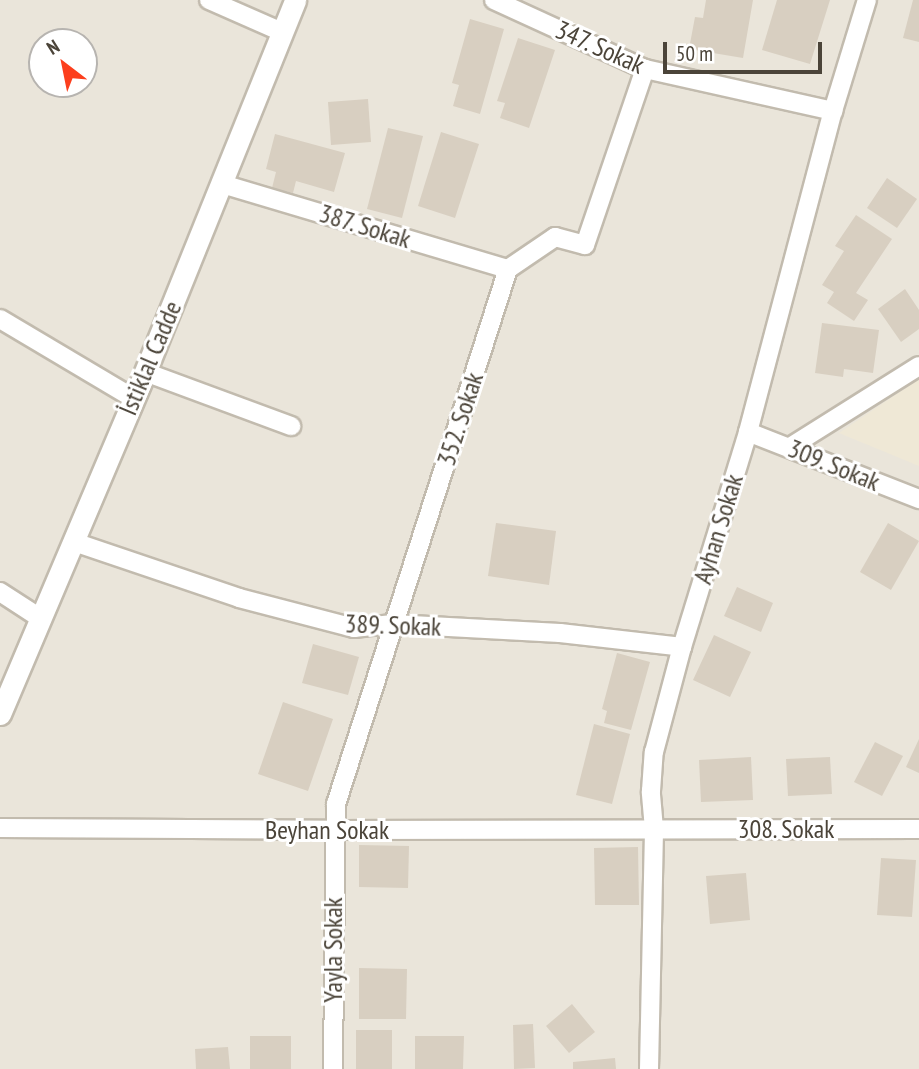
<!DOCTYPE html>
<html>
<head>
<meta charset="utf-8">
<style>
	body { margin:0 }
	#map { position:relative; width:919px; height:1069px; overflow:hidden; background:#f6f3ec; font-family:"PT Sans Narrow",sans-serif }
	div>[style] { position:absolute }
	.residential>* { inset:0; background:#eae5da }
	.education>* { inset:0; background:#efe8d6 }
	.building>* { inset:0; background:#d8cfc1 }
	.roads { filter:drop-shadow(2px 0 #c2bbae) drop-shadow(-2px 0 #c2bbae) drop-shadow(0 2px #c2bbae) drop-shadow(0 -2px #c2bbae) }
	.minor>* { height:18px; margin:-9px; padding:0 9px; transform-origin:9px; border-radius:9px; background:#fff }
	.tertiary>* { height:21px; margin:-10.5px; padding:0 10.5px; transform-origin:10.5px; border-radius:10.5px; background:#fff }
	span { translate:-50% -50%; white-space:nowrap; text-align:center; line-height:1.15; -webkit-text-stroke:6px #fff; paint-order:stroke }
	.street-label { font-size:26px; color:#4b4439 }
	.north { position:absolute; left:28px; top:28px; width:70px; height:70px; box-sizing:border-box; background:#fff; border:2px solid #b7b4b0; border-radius:50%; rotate:328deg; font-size:19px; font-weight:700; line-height:28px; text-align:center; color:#4b4439 }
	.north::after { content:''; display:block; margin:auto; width:24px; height:32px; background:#fc3f1d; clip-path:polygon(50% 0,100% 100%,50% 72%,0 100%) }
	.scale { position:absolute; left:663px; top:42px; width:159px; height:32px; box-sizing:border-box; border:4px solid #4b4439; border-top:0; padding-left:9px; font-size:21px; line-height:24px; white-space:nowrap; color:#4b4439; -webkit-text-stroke:5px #fff; paint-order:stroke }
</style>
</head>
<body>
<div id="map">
	<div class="residential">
		<div style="clip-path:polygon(evenodd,0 0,919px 0,919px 1069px,0 1069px,0 0,42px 42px,84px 42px,84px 84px,42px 84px,42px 42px)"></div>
	</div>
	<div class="education">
		<div style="clip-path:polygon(919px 379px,919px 466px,839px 433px)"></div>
	</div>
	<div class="building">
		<div style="clip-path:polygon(706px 0,753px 0,743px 58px,689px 49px,695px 17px,703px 18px)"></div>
		<div style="clip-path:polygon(777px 0,830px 0,810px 64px,762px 50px)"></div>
		<div style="clip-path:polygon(913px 0,919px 0,919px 42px,903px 38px)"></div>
		<div style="clip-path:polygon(470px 19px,504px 29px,480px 114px,453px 106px,459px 85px,452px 83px)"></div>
		<div style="clip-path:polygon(518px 38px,555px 50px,529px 128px,500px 118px,505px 103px,497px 101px)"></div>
		<div style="clip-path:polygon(368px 99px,371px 142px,331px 145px,328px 102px)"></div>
		<div style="clip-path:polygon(388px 128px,423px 136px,402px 218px,367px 209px)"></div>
		<div style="clip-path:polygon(441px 132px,479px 144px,455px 218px,418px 206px)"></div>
		<div style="clip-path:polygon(275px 134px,345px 153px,334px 192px,296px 181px,293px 193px,272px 188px,276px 172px,266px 169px)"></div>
		<div style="clip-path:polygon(887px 178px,917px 199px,897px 228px,867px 208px)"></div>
		<div style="clip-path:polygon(856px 215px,892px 239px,856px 293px,868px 300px,854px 321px,827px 303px,834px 292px,822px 285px,844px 251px,835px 246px)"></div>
		<div style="clip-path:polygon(905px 289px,919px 310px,919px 329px,901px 342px,878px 309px)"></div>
		<div style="clip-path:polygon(822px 323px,879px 330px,873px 373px,844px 369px,843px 377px,815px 373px)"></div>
		<div style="clip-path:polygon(496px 523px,556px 531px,549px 585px,488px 576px)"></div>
		<div style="clip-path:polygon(888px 523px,919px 541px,891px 590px,860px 572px)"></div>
		<div style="clip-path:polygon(737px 587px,773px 603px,761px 632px,724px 616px)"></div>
		<div style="clip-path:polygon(714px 635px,751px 652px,730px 697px,693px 680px)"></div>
		<div style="clip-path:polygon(313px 644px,359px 657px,348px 695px,302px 683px)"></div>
		<div style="clip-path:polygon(617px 653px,650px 662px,631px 730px,604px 723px,607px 711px,602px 709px)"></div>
		<div style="clip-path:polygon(283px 702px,333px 719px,308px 791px,258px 774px)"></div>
		<div style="clip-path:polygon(594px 724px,630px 734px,612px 804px,576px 795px)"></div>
		<div style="clip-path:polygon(919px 739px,919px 773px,906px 767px)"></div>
		<div style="clip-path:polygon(875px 742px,903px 756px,882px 796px,854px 782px)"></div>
		<div style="clip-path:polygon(751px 757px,753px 800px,701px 802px,699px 760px)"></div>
		<div style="clip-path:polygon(830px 757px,832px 794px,788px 796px,786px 759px)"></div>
		<div style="clip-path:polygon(359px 845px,409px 846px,408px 888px,359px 887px)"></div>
		<div style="clip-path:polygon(638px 847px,639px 905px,595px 905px,594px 848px)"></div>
		<div style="clip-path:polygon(881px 858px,916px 860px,912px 917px,877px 915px)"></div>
		<div style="clip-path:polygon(746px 873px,750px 920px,710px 924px,706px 876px)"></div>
		<div style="clip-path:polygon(359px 968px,407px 969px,406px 1019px,359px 1019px)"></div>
		<div style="clip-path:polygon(572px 1004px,595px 1032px,569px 1053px,546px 1026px)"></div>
		<div style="clip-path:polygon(533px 1024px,535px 1068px,514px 1069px,513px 1025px)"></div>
		<div style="clip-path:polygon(356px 1030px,392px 1030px,392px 1069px,356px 1069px)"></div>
		<div style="clip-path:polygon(250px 1036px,291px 1036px,291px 1069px,250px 1069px)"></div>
		<div style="clip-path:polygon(415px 1036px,464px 1036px,463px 1069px,415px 1069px)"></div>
		<div style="clip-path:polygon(228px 1047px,230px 1069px,196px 1069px,195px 1049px)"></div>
		<div style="clip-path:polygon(615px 1058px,616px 1069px,573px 1069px,573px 1062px)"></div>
	</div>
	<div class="roads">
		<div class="minor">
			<div style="left:209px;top:0;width:80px;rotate:23.7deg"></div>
			<div style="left:494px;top:0;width:166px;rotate:24.6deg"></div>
			<div style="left:645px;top:69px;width:193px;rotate:12.6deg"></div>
			<div style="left:222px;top:184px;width:298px;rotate:16.6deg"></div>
			<div style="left:0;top:319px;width:155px;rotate:30.7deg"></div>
			<div style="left:145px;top:372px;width:156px;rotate:20.3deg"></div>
			<div style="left:748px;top:432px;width:184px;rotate:21.4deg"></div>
			<div style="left:790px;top:447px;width:152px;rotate:-32.1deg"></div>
			<div style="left:74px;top:542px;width:174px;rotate:18.7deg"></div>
			<div style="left:239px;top:598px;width:119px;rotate:14.6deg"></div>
			<div style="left:354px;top:628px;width:39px;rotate:-6deg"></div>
			<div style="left:393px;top:624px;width:167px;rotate:3.1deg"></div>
			<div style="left:560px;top:633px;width:123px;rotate:6.5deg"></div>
			<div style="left:0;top:592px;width:48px;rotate:33deg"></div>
			<div style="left:0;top:828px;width:333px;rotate:0.3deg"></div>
			<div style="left:333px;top:830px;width:586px;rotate:-0.1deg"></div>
			<div style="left:333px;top:1069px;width:265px;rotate:-89.4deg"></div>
			<div style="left:336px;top:804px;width:562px;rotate:-72.18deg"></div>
			<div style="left:508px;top:269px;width:57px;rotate:-34.2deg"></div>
			<div style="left:555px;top:237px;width:31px;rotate:15deg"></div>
			<div style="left:585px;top:245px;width:186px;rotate:-71.2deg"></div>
			<div style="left:649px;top:1069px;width:240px;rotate:-88.8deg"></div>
			<div style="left:654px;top:829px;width:38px;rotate:-95deg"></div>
			<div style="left:651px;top:791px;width:39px;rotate:-86deg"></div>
			<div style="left:654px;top:752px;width:109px;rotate:-75.1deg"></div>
			<div style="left:682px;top:647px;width:225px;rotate:-72.9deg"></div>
			<div style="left:748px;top:432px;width:332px;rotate:-75.2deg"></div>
			<div style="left:833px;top:111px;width:116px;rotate:-73deg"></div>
		</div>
		<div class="tertiary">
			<div style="left:0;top:714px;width:371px;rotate:-67deg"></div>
			<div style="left:145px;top:372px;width:401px;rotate:-68deg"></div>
		</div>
	</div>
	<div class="street-label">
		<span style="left:600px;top:47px;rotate:24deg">347. Sokak</span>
		<span style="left:365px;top:226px;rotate:17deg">387. Sokak</span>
		<span style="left:150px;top:358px;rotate:-67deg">İstiklal Cadde</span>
		<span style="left:460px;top:419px;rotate:-72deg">352. Sokak</span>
		<span style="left:834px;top:465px;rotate:22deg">309. Sokak</span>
		<span style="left:718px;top:529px;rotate:-73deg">Ayhan Sokak</span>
		<span style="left:393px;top:625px;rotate:2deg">389. Sokak</span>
		<span style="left:786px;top:829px">308. Sokak</span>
		<span style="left:327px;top:830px">Beyhan Sokak</span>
		<span style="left:333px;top:950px;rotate:-90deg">Yayla Sokak</span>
	</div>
	<div class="north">N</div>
	<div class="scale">50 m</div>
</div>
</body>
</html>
